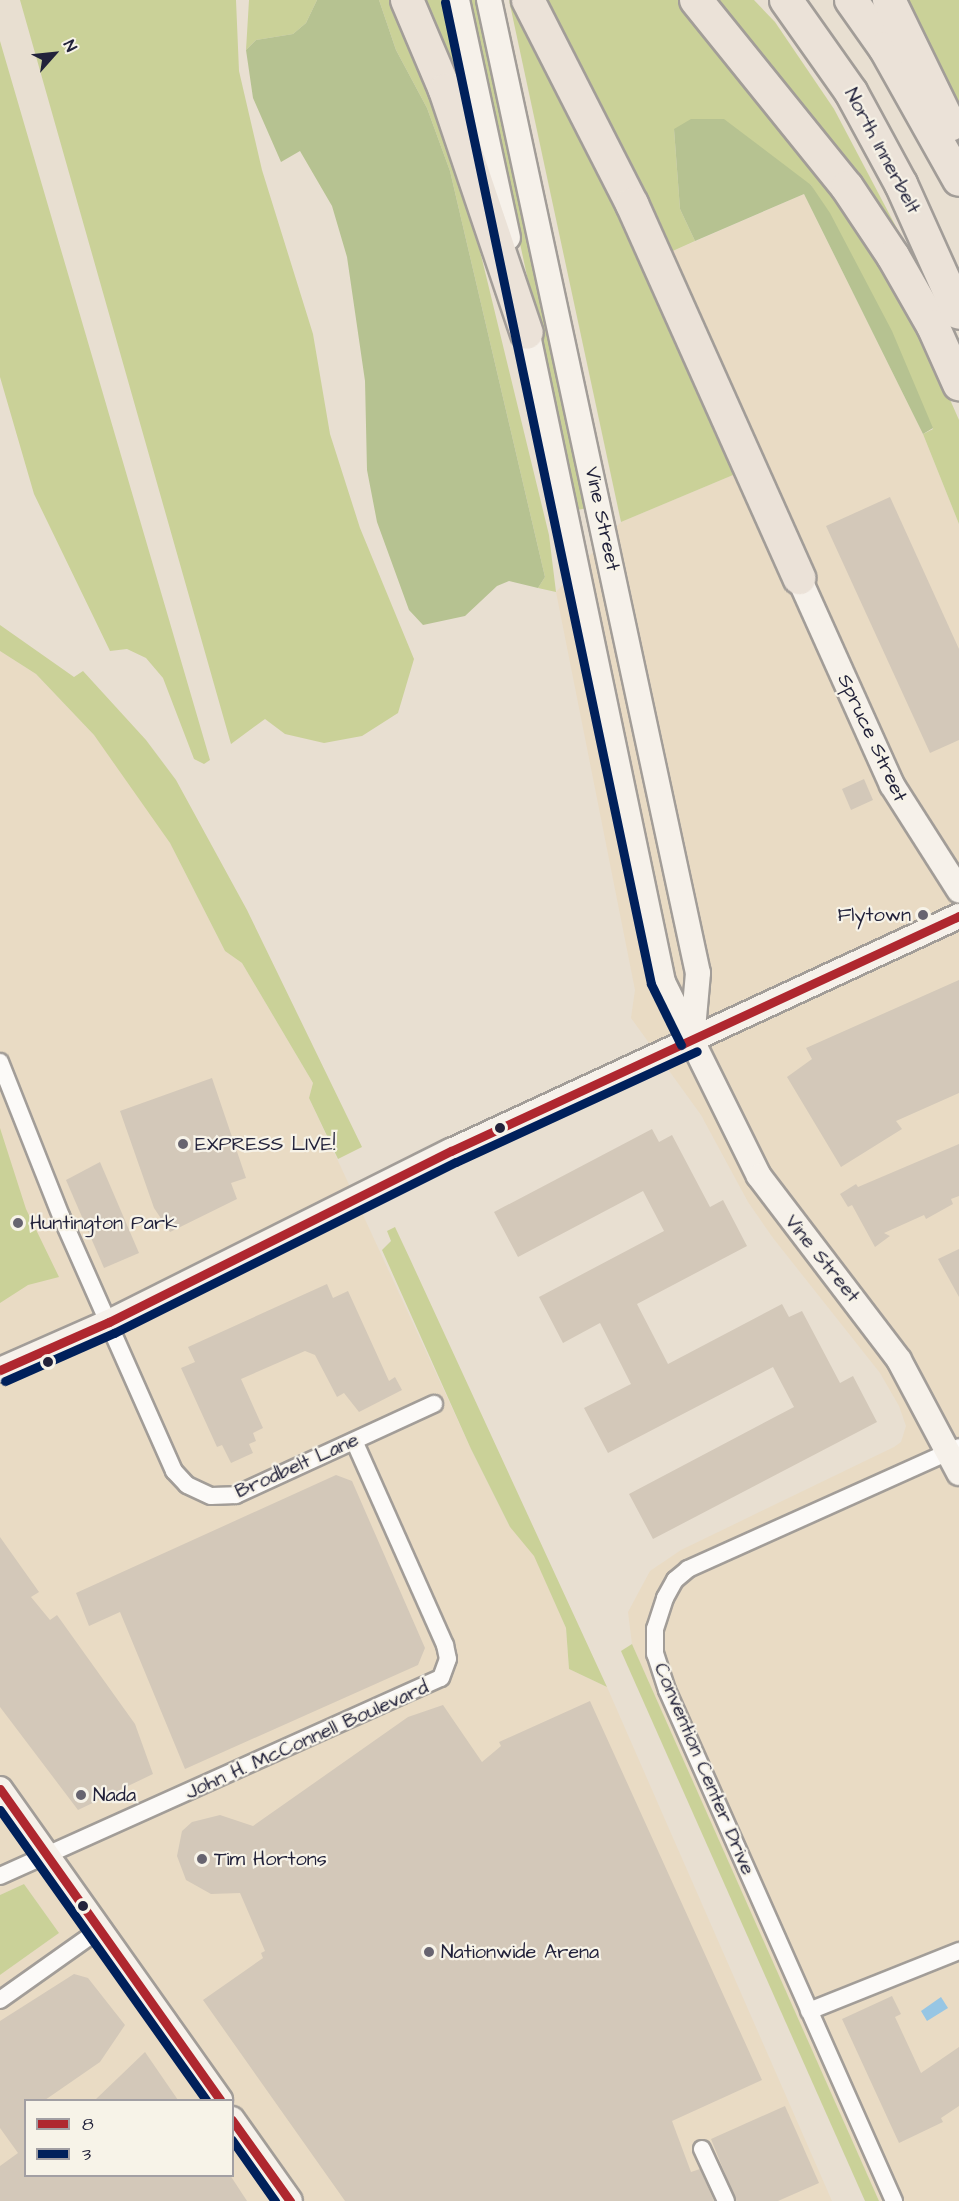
<!DOCTYPE html>
<html>
<head>
<meta charset="utf-8">
<style>
	body { margin:0 }
	#map { position:relative; width:959px; height:2201px; overflow:hidden; background:#e8dfd1; font-family:"Architects Daughter",sans-serif }
	div>[style] { position:absolute }
	.built>* { inset:0; background:#e9dbc4 }
	.green>* { inset:0; background:#cad198 }
	.forest>* { inset:0; background:#b6c291 }
	.water>* { inset:0; background:#97c6e4 }
	.building>* { inset:0; background:#d3c8b9 }
	.roads { filter:drop-shadow(2px 0 #a29d98) drop-shadow(-2px 0 #a29d98) drop-shadow(0 2px #a29d98) drop-shadow(0 -2px #a29d98) }
	.street>* { height:16px; margin:-8px; padding:0 8px; transform-origin:8px; border-radius:8px; background:#fcfaf8 }
	.secondary>* { height:24px; margin:-12px; padding:0 12px; transform-origin:12px; border-radius:12px; background:#f6f1ea }
	.highway>* { height:32px; margin:-16px; padding:0 16px; transform-origin:16px; border-radius:16px; background:#ebe2d8 }
	.bus-1>* { height:9px; margin:-4.5px; padding:0 4.5px; transform-origin:4.5px; border-radius:4.5px; background:#af272f }
	.bus-2>* { height:9px; margin:-4.5px; padding:0 4.5px; transform-origin:4.5px; border-radius:4.5px; background:#00205b }
	.dots>* { width:16px; height:16px; translate:-50% -50%; box-sizing:border-box; border:3px solid #f7f3e8; border-radius:50% }
	span { translate:-50% -50%; white-space:nowrap; text-align:center; line-height:1.15; -webkit-text-stroke:4.5px #f7f3e8; paint-order:stroke }
	.street-label { font-size:20px; color:#22223b }
	.poi-label { font-size:20px; color:#22223b }
	.right { translate:-100% -50%; text-align:right }
	.left { translate:0 -50%; text-align:left }
	.legend { position:absolute; left:24px; top:2099px; width:210px; height:78px; box-sizing:border-box; background:#f7f3e8; border:2px solid #a29fa3; margin:0; padding:8px 10px; list-style:none; font-size:18px; color:#22223b }
	.legend li { display:flex; align-items:center; gap:12px; height:30px }
	.legend b { width:30px; border:2px solid #a29fa3 }
	.north { position:absolute; left:24px; top:24px; width:60px; height:60px; -webkit-text-stroke:4px #f7f3e8; paint-order:stroke; rotate:63deg; font-size:16px; font-weight:700; line-height:24px; text-align:center; color:#22223b }
	.north::after { content:''; display:block; margin:auto; width:21px; height:27px; background:#22223b; clip-path:polygon(50% 0,100% 100%,50% 72%,0 100%) }
</style>
</head>
<body>
<div id="map">
	<div class="built">
		<div style="clip-path:polygon(804px 194px,923px 434px,959px 524px,959px 2201px,879px 2201px,632px 1644px,628px 1612px,650px 1571px,681px 1550px,894px 1447px,901px 1442px,906px 1426px,899px 1406px,880px 1373px,773px 1238px,748px 1202px,701px 1115px,631px 1018px,635px 990px,556px 592px,621px 522px,745px 470px,666px 254px)"></div>
		<div style="clip-path:polygon(evenodd,0 651px,36px 674px,94px 735px,143px 802px,170px 843px,225px 951px,242px 963px,313px 1083px,309px 1098px,471px 1449px,510px 1527px,534px 1555px,566px 1628px,569px 1669px,607px 1687px,832px 2201px,0 2201px,0 1975px,59px 1933px,24px 1884px,0 1895px,0 651px,26px 2100px,232px 2100px,232px 2176px,26px 2176px,26px 2100px)"></div>
	</div>
	<div class="green">
		<div style="clip-path:polygon(20px 0,236px 0,239px 71px,262px 170px,313px 334px,330px 434px,360px 528px,414px 659px,398px 713px,362px 736px,324px 743px,285px 734px,265px 719px,231px 744px)"></div>
		<div style="clip-path:polygon(249px 0,317px 0,306px 23px,293px 34px,256px 40px,246px 50px)"></div>
		<div style="clip-path:polygon(379px 0,397px 0,464px 185px,549px 535px,556px 592px,538px 588px,545px 577px,450px 171px,427px 108px,396px 50px)"></div>
		<div style="clip-path:polygon(420px 0,444px 0,474px 133px)"></div>
		<div style="clip-path:polygon(468px 0,478px 0,588px 508px,577px 510px)"></div>
		<div style="clip-path:polygon(509px 0,519px 10px,567px 96px,745px 470px,621px 522px)"></div>
		<div style="clip-path:polygon(541px 0,678px 0,839px 196px,915px 320px,959px 420px,959px 524px,923px 434px,933px 429px,811px 185px,674px 129px,680px 209px,695px 241px,666px 254px)"></div>
		<div style="clip-path:polygon(708px 0,754px 0,775px 22px,834px 109px,903px 240px,896px 243px)"></div>
		<div style="clip-path:polygon(904px 0,959px 0,959px 106px,930px 49px)"></div>
		<div style="clip-path:polygon(0 41px,210px 760px,204px 764px,194px 759px,163px 678px,146px 658px,127px 649px,110px 651px,34px 494px,0 377px)"></div>
		<div style="clip-path:polygon(0 625px,74px 677px,83px 671px,146px 740px,176px 780px,247px 910px,362px 1147px,338px 1159px,309px 1098px,313px 1083px,242px 963px,225px 951px,170px 843px,94px 735px,36px 674px,0 651px)"></div>
		<div style="clip-path:polygon(0 1128px,26px 1209px,59px 1277px,28px 1285px,0 1303px)"></div>
		<div style="clip-path:polygon(395px 1227px,410px 1259px,607px 1687px,569px 1669px,566px 1628px,534px 1556px,510px 1527px,471px 1449px,382px 1250px,391px 1241px,387px 1231px)"></div>
		<div style="clip-path:polygon(632px 1644px,879px 2201px,865px 2201px,621px 1651px)"></div>
		<div style="clip-path:polygon(24px 1884px,59px 1933px,0 1975px,0 1895px)"></div>
	</div>
	<div class="forest">
		<div style="clip-path:polygon(317px 0,379px 0,396px 50px,427px 108px,450px 171px,545px 577px,538px 588px,509px 581px,497px 586px,465px 616px,423px 625px,409px 610px,377px 522px,367px 470px,365px 381px,347px 257px,332px 206px,300px 151px,281px 162px,253px 98px,246px 50px,256px 40px,293px 34px,306px 23px)"></div>
		<div style="clip-path:polygon(691px 119px,724px 119px,811px 185px,830px 213px,892px 331px,933px 428px,923px 434px,804px 194px,695px 241px,680px 209px,674px 129px)"></div>
	</div>
	<div class="water">
		<div style="clip-path:polygon(941px 1997px,948px 2008px,927px 2021px,921px 2011px)"></div>
	</div>
	<div class="building">
		<div style="clip-path:polygon(890px 497px,959px 649px,959px 740px,930px 753px,826px 526px)"></div>
		<div style="clip-path:polygon(864px 779px,873px 800px,851px 810px,842px 789px)"></div>
		<div style="clip-path:polygon(959px 980px,959px 1093px,896px 1121px,902px 1129px,841px 1167px,787px 1077px,812px 1059px,806px 1048px)"></div>
		<div style="clip-path:polygon(212px 1078px,246px 1178px,231px 1183px,237px 1199px,170px 1232px,154px 1208px,120px 1111px)"></div>
		<div style="clip-path:polygon(652px 1129px,659px 1142px,672px 1135px,710px 1207px,723px 1200px,747px 1246px,637px 1304px,668px 1364px,782px 1304px,789px 1317px,802px 1311px,840px 1383px,853px 1376px,877px 1422px,653px 1539px,629px 1494px,794px 1407px,773px 1367px,608px 1453px,584px 1408px,631px 1384px,600px 1323px,563px 1343px,539px 1297px,664px 1231px,643px 1191px,518px 1257px,494px 1212px)"></div>
		<div style="clip-path:polygon(959px 1144px,959px 1196px,951px 1199px,953px 1204px,926px 1219px,924px 1215px,884px 1233px,890px 1236px,875px 1247px,852px 1205px,848px 1207px,840px 1194px,856px 1184px,858px 1187px)"></div>
		<div style="clip-path:polygon(100px 1162px,139px 1253px,104px 1268px,66px 1180px)"></div>
		<div style="clip-path:polygon(959px 1249px,959px 1297px,938px 1259px)"></div>
		<div style="clip-path:polygon(327px 1284px,333px 1298px,348px 1291px,389px 1381px,395px 1377px,402px 1390px,359px 1412px,344px 1393px,337px 1397px,315px 1355px,305px 1351px,241px 1379px,263px 1428px,253px 1433px,256px 1441px,249px 1444px,253px 1453px,231px 1463px,222px 1445px,217px 1447px,181px 1368px,195px 1362px,188px 1347px)"></div>
		<div style="clip-path:polygon(336px 1475px,352px 1481px,425px 1648px,418px 1665px,185px 1769px,120px 1612px,89px 1626px,76px 1593px)"></div>
		<div style="clip-path:polygon(0 1537px,39px 1592px,31px 1597px,50px 1620px,57px 1615px,135px 1724px,153px 1774px,78px 1810px,0 1707px)"></div>
		<div style="clip-path:polygon(590px 1701px,762px 2080px,672px 2121px,691px 2172px,700px 2169px,714px 2201px,345px 2201px,203px 2000px,263px 1958px,261px 1953px,265px 1951px,240px 1893px,211px 1894px,186px 1880px,177px 1856px,182px 1831px,192px 1822px,220px 1815px,253px 1826px,408px 1717px,443px 1705px,482px 1762px,501px 1746px,499px 1742px)"></div>
		<div style="clip-path:polygon(74px 1974px,88px 1978px,125px 2025px,100px 2062px,45px 2100px,26px 2100px,26px 2175px,230px 2175px,247px 2201px,0 2201px,0 2166px,18px 2153px,0 2128px,0 2021px)"></div>
		<div style="clip-path:polygon(892px 1996px,901px 2014px,895px 2017px,921px 2073px,959px 2047px,959px 2106px,941px 2118px,943px 2122px,899px 2143px,842px 2019px)"></div>
		<div style="clip-path:polygon(145px 2052px,178px 2100px,95px 2100px)"></div>
		<div style="clip-path:polygon(785px 2106px,819px 2183px,778px 2201px,736px 2201px,711px 2139px)"></div>
	</div>
	<div class="roads">
		<div class="street">
			<div style="left:0;top:1062px;width:166px;rotate:68.4deg"></div>
			<div style="left:61px;top:1216px;width:279px;rotate:66.1deg"></div>
			<div style="left:174px;top:1471px;width:19px;rotate:47deg"></div>
			<div style="left:187px;top:1485px;width:26px;rotate:25deg"></div>
			<div style="left:211px;top:1496px;width:25px;rotate:-2deg"></div>
			<div style="left:236px;top:1495px;width:218px;rotate:-24.7deg"></div>
			<div style="left:0;top:1876px;width:483px;rotate:-24.2deg"></div>
			<div style="left:441px;top:1678px;width:20px;rotate:-70deg"></div>
			<div style="left:448px;top:1659px;width:14px;rotate:-102deg"></div>
			<div style="left:445px;top:1645px;width:223px;rotate:-114deg"></div>
			<div style="left:0;top:2000px;width:121px;rotate:-35.3deg"></div>
			<div style="left:809px;top:2011px;width:162px;rotate:-21.8deg"></div>
			<div style="left:702px;top:2149px;width:57px;rotate:65.2deg"></div>
			<div style="left:894px;top:2201px;width:559px;rotate:-113.95deg"></div>
			<div style="left:667px;top:1690px;width:38px;rotate:-108deg"></div>
			<div style="left:655px;top:1654px;width:25px;rotate:-90deg"></div>
			<div style="left:655px;top:1629px;width:33px;rotate:-72deg"></div>
			<div style="left:665px;top:1598px;width:21px;rotate:-61deg"></div>
			<div style="left:675px;top:1580px;width:17px;rotate:-40deg"></div>
			<div style="left:688px;top:1569px;width:297px;rotate:-24.2deg"></div>
		</div>
		<div class="secondary">
			<div style="left:457px;top:0;width:243px;rotate:77.9deg"></div>
			<div style="left:489px;top:0;width:995px;rotate:77.88deg"></div>
			<div style="left:698px;top:973px;width:67px;rotate:95.1deg"></div>
			<div style="left:524px;top:316px;width:680px;rotate:78.21deg"></div>
			<div style="left:663px;top:982px;width:216px;rotate:63.7deg"></div>
			<div style="left:759px;top:1176px;width:231px;rotate:52.7deg"></div>
			<div style="left:899px;top:1360px;width:128px;rotate:62deg"></div>
			<div style="left:799px;top:578px;width:227px;rotate:65.8deg"></div>
			<div style="left:892px;top:785px;width:125px;rotate:57.5deg"></div>
			<div style="left:0;top:1370px;width:119px;rotate:-23.8deg"></div>
			<div style="left:109px;top:1322px;width:382px;rotate:-26.6deg"></div>
			<div style="left:451px;top:1151px;width:560px;rotate:-24.83deg"></div>
			<div style="left:0;top:1789px;width:381px;rotate:54.7deg"></div>
			<div style="left:232px;top:2119px;width:100px;rotate:54.7deg"></div>
		</div>
		<div class="highway">
			<div style="left:407px;top:0;width:98px;rotate:67.1deg"></div>
			<div style="left:445px;top:90px;width:256px;rotate:71.4deg"></div>
			<div style="left:528px;top:0;width:229px;rotate:63deg"></div>
			<div style="left:632px;top:204px;width:410px;rotate:65.9deg"></div>
			<div style="left:696px;top:0;width:240px;rotate:51.1deg"></div>
			<div style="left:847px;top:187px;width:83px;rotate:56.3deg"></div>
			<div style="left:893px;top:256px;width:81px;rotate:60.3deg"></div>
			<div style="left:933px;top:326px;width:64px;rotate:65.9deg"></div>
			<div style="left:786px;top:0;width:113px;rotate:54.8deg"></div>
			<div style="left:851px;top:92px;width:105px;rotate:61.5deg"></div>
			<div style="left:901px;top:184px;width:141px;rotate:65.8deg"></div>
			<div style="left:851px;top:0;width:59px;rotate:54.7deg"></div>
			<div style="left:885px;top:48px;width:151px;rotate:60.7deg"></div>
			<div style="left:889px;top:0;width:139px;rotate:64deg"></div>
		</div>
	</div>
	<div class="bus-1">
		<div style="left:0;top:1370px;width:119px;rotate:-23.8deg"></div>
		<div style="left:109px;top:1322px;width:382px;rotate:-26.6deg"></div>
		<div style="left:451px;top:1151px;width:560px;rotate:-24.83deg"></div>
		<div style="left:0;top:1789px;width:381px;rotate:54.7deg"></div>
		<div style="left:232px;top:2120px;width:100px;rotate:54.4deg"></div>
	</div>
	<div class="bus-2">
		<div style="left:445px;top:2px;width:1003px;rotate:78.15deg"></div>
		<div style="left:651px;top:984px;width:68px;rotate:63.8deg"></div>
		<div style="left:5px;top:1381px;width:119px;rotate:-23.8deg"></div>
		<div style="left:114px;top:1333px;width:382px;rotate:-26.6deg"></div>
		<div style="left:456px;top:1162px;width:265px;rotate:-24.7deg"></div>
		<div style="left:0;top:1810px;width:356px;rotate:54.6deg"></div>
		<div style="left:232px;top:2140px;width:75px;rotate:54.8deg"></div>
	</div>
	<div class="dots">
		<div style="left:923px;top:915px;background:#676470"></div>
		<div style="left:500px;top:1128px;background:#22223b"></div>
		<div style="left:183px;top:1144px;background:#676470"></div>
		<div style="left:18px;top:1223px;background:#676470"></div>
		<div style="left:48px;top:1362px;background:#22223b"></div>
		<div style="left:81px;top:1795px;background:#676470"></div>
		<div style="left:202px;top:1859px;background:#676470"></div>
		<div style="left:83px;top:1906px;background:#22223b"></div>
		<div style="left:429px;top:1952px;background:#676470"></div>
	</div>
	<div class="street-label">
		<span style="left:882px;top:151px;rotate:62deg">North Innerbelt</span>
		<span style="left:602px;top:519px;rotate:78deg">Vine Street</span>
		<span style="left:872px;top:738px;rotate:65deg">Spruce Street</span>
		<span style="left:822px;top:1259px;rotate:51deg">Vine Street</span>
		<span style="left:297px;top:1466px;rotate:-24deg">Brodbelt Lane</span>
		<span style="left:307px;top:1740px;rotate:-24deg">John H. McConnell Boulevard</span>
		<span style="left:704px;top:1769px;rotate:67deg">Convention Center Drive</span>
	</div>
	<div class="poi-label">
		<span class="right" style="left:911px;top:915px">Flytown</span>
		<span class="left" style="left:195px;top:1144px">EXPRESS LIVE!</span>
		<span class="left" style="left:30px;top:1223px">Huntington Park</span>
		<span class="left" style="left:93px;top:1795px">Nada</span>
		<span class="left" style="left:214px;top:1859px">Tim Hortons</span>
		<span class="left" style="left:441px;top:1952px">Nationwide Arena</span>
	</div>
	<ul class="legend">
	<li><b style="height:8px;background:#af272f"></b>8</li>
	<li><b style="height:8px;background:#00205b"></b>3</li>
	</ul>
	<div class="north">N</div>
</div>
</body>
</html>
